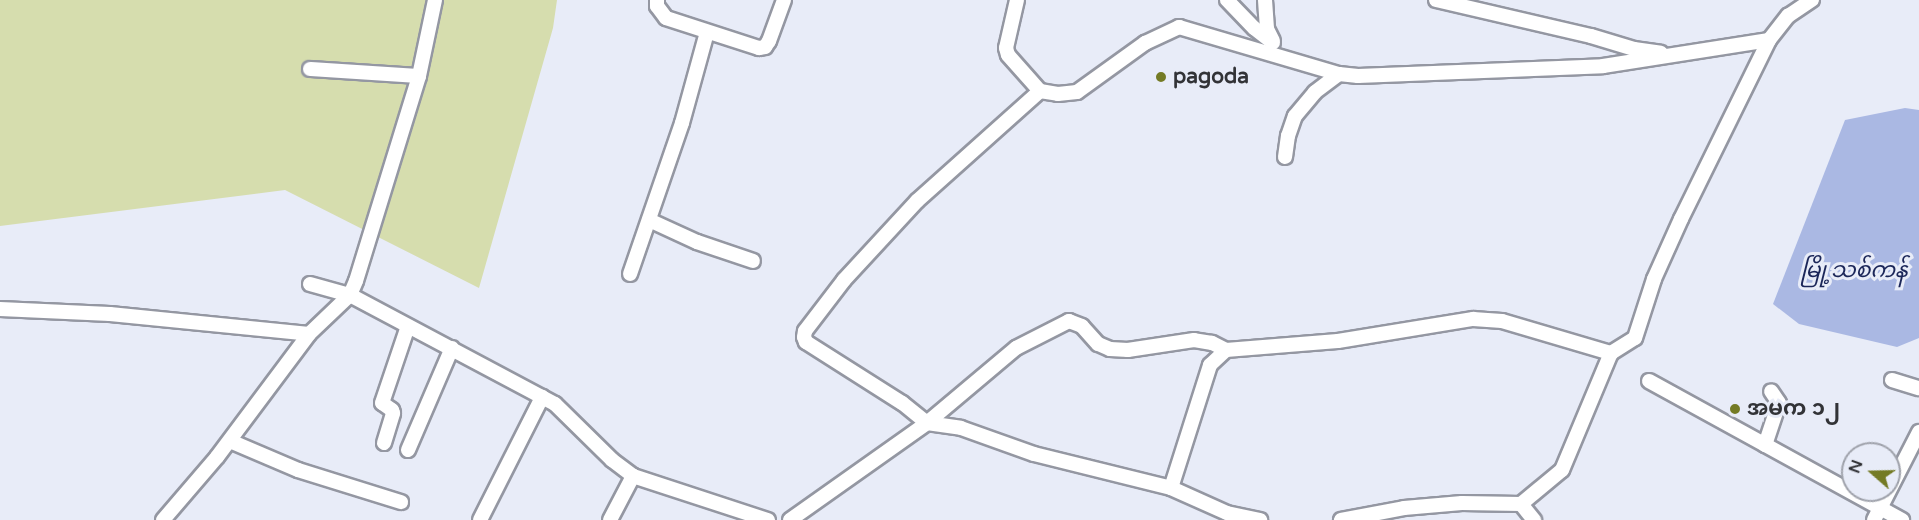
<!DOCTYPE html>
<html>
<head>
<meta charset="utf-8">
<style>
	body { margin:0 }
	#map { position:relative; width:1919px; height:520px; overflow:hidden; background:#e8ecf8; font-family:"Varela Round","Noto Sans Myanmar",sans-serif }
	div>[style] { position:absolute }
	.green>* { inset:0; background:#d6ddae }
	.water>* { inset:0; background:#aab8e3 }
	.roads { filter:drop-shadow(2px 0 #9497a2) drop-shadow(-2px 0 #9497a2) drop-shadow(0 2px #9497a2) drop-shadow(0 -2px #9497a2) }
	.street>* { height:14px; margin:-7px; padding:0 7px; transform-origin:7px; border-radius:7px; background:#fff }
	.dots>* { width:16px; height:16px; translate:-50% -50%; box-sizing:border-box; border:3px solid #e8ecf8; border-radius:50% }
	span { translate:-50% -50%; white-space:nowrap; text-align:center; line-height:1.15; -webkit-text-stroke:6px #e8ecf8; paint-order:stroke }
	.poi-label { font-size:21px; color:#323337; font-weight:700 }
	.left { translate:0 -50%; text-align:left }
	.water-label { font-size:22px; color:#1b2659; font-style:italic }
	.north { position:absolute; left:1841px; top:442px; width:60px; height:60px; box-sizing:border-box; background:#e8ecf8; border:2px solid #9fa2ab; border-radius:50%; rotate:290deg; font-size:16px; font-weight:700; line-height:24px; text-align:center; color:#323337 }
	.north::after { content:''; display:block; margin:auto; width:21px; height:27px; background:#747b25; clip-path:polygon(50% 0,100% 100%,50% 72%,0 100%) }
</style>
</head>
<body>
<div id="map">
	<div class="green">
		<div style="clip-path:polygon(0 0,557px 0,553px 28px,479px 288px,285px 190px,0 226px)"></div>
	</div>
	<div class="water">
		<div style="clip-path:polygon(1905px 108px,1919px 110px,1919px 338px,1897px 347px,1799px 324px,1773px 304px,1845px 120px)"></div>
	</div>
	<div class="roads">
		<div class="street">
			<div style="left:657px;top:0;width:6px;rotate:90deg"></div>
			<div style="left:657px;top:6px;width:15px;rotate:53deg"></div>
			<div style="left:666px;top:18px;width:98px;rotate:17.9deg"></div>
			<div style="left:759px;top:48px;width:6px;rotate:-9deg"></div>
			<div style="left:765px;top:47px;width:7px;rotate:-56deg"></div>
			<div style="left:769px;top:41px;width:44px;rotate:-69.9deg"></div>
			<div style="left:1017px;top:0;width:49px;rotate:102.9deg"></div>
			<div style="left:1006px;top:48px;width:7px;rotate:74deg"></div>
			<div style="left:1008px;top:55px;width:48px;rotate:48.4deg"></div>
			<div style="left:1227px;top:0;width:39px;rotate:46deg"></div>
			<div style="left:1254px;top:28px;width:24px;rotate:38deg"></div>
			<div style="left:1265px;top:0;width:29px;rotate:86deg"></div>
			<div style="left:1267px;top:29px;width:13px;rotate:63deg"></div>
			<div style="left:1436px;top:0;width:159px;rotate:13.1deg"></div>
			<div style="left:1591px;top:36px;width:45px;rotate:16.8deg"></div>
			<div style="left:1634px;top:49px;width:27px;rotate:8deg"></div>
			<div style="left:310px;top:69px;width:109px;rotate:3.7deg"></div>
			<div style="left:1285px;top:157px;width:21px;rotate:-82deg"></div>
			<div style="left:1288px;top:136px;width:21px;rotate:-71deg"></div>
			<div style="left:1295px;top:116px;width:31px;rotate:-50deg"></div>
			<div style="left:1315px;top:92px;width:30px;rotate:-37deg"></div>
			<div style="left:649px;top:220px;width:53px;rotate:24.6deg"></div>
			<div style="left:697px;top:242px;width:59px;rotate:18.7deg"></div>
			<div style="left:630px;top:274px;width:160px;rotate:-71deg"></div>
			<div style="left:682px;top:123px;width:94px;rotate:-74.6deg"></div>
			<div style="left:310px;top:284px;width:41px;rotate:15.4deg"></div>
			<div style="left:350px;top:295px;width:232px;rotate:28deg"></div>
			<div style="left:555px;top:404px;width:80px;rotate:44.5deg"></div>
			<div style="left:612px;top:460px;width:26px;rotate:37deg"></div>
			<div style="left:0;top:309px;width:110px;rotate:2.6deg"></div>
			<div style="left:110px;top:314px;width:200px;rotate:5.7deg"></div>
			<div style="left:1226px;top:350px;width:16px;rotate:-153deg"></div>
			<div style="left:1212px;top:343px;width:18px;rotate:-171deg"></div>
			<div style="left:1194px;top:340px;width:67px;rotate:171.4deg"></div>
			<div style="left:1128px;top:350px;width:18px;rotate:-177deg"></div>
			<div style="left:1110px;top:349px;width:13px;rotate:-157deg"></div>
			<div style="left:1098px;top:344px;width:24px;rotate:-132deg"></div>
			<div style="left:1082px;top:326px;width:14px;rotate:-159deg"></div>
			<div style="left:1069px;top:321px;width:59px;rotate:153deg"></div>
			<div style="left:1016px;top:348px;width:116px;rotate:139.9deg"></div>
			<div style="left:927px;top:423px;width:32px;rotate:-141deg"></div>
			<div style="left:902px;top:403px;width:114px;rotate:-147.6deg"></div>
			<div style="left:806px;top:342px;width:5px;rotate:-112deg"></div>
			<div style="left:804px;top:337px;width:6px;rotate:-81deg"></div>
			<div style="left:805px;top:331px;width:64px;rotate:-52.6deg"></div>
			<div style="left:844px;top:280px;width:108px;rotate:-47.3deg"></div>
			<div style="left:917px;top:201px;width:165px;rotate:-41.8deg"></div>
			<div style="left:1040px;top:91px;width:18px;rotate:9deg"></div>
			<div style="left:1058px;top:94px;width:19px;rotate:-6deg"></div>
			<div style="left:1077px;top:92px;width:84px;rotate:-35.8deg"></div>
			<div style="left:1145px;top:43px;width:38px;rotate:-25deg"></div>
			<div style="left:1179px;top:27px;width:167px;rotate:16.4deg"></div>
			<div style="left:1339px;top:74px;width:19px;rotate:6deg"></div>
			<div style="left:1358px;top:76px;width:245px;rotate:-2.3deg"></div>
			<div style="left:1603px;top:66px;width:168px;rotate:-8.9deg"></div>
			<div style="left:1892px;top:380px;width:28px;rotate:17deg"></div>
			<div style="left:1649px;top:381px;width:289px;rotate:28.8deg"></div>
			<div style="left:230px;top:441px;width:74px;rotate:23.1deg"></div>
			<div style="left:298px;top:470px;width:108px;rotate:17.3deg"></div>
			<div style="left:384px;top:443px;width:31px;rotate:-73deg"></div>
			<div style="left:393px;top:413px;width:3px;rotate:-108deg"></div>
			<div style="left:392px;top:410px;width:12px;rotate:-145deg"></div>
			<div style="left:382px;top:403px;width:81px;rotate:-71.3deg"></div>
			<div style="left:1765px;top:445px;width:44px;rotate:-71.6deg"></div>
			<div style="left:1779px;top:403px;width:14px;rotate:-124deg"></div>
			<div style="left:408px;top:450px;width:111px;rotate:-66.7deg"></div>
			<div style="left:1171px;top:488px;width:129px;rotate:-72.4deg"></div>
			<div style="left:1210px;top:365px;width:22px;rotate:-43deg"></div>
			<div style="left:1226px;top:350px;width:112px;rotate:-4.6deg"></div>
			<div style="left:1338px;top:341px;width:137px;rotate:-9.3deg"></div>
			<div style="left:1473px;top:319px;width:29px;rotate:4deg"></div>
			<div style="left:1502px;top:321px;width:114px;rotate:16.4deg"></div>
			<div style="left:1521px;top:504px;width:21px;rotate:51deg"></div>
			<div style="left:163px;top:520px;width:83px;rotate:-49.4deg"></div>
			<div style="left:217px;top:457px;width:154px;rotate:-53.2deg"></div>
			<div style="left:309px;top:334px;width:57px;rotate:-43.6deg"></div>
			<div style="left:350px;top:295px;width:15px;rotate:-67deg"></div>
			<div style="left:356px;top:281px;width:214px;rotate:-72.9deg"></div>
			<div style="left:419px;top:76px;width:78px;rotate:-78.1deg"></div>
			<div style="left:480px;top:520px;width:138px;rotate:-63.2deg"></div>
			<div style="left:610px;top:520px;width:50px;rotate:-62.4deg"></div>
			<div style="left:633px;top:476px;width:142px;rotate:18.1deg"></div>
			<div style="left:790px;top:520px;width:168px;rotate:-35.3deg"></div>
			<div style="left:927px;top:423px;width:34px;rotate:8deg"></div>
			<div style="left:961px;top:428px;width:77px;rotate:19.6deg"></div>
			<div style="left:1034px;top:454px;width:141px;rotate:13.9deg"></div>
			<div style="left:1171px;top:488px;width:61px;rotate:24.1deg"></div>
			<div style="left:1227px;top:513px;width:34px;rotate:12deg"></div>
			<div style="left:1341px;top:520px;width:64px;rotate:-10.8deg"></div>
			<div style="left:1404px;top:508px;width:58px;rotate:-4.9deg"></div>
			<div style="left:1462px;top:503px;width:59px;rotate:1deg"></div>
			<div style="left:1521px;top:504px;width:53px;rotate:-39.7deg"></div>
			<div style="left:1562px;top:470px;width:127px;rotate:-67.3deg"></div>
			<div style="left:1611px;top:353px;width:28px;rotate:-32deg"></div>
			<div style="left:1635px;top:338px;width:62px;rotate:-72.1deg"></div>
			<div style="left:1654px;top:279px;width:66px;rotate:-65.8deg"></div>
			<div style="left:1681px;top:219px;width:199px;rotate:-63.8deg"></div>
			<div style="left:1769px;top:40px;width:31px;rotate:-52deg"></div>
			<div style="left:1788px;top:16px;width:29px;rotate:-34deg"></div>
			<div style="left:1874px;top:520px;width:99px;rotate:-62.9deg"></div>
		</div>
	</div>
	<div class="dots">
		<div style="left:1161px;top:77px;background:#747b25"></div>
		<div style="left:1735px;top:409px;background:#747b25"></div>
	</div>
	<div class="poi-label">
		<span class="left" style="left:1173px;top:77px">pagoda</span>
		<span class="left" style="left:1747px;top:409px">အမက ၁၂</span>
	</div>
	<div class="water-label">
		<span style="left:1854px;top:271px">မြို့သစ်ကန်</span>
	</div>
	<div class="north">N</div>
</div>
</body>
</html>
